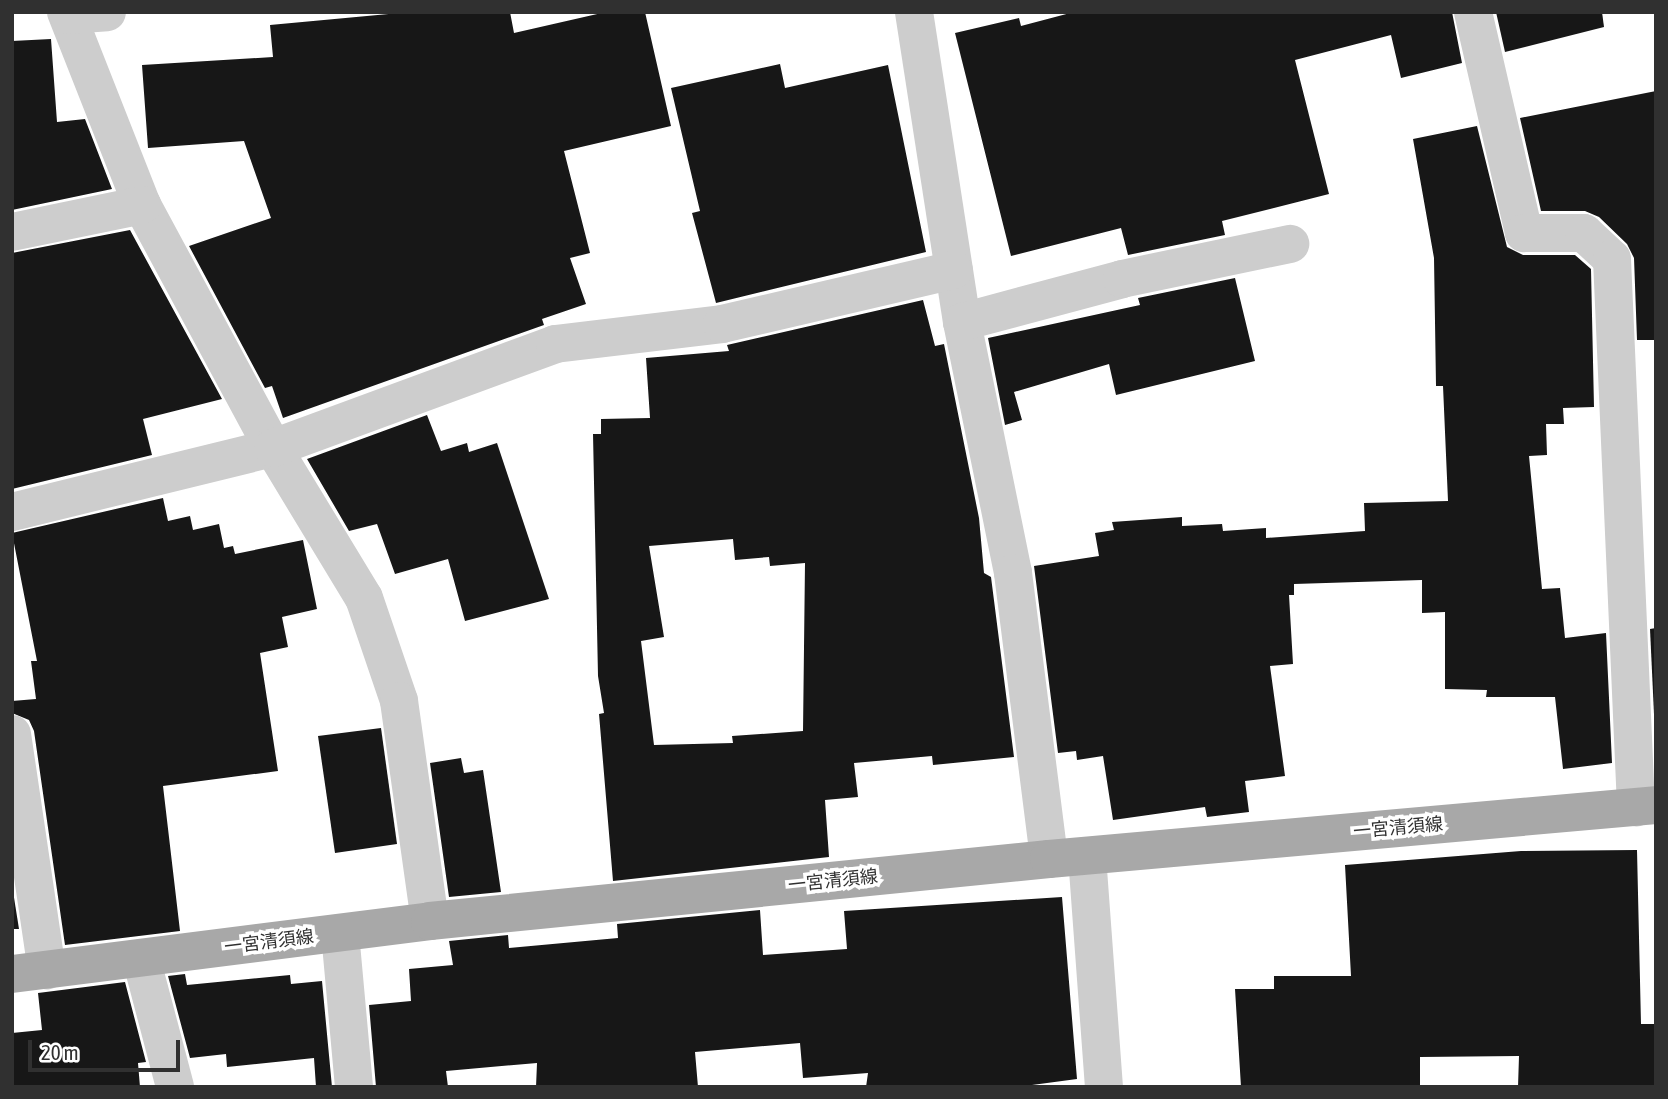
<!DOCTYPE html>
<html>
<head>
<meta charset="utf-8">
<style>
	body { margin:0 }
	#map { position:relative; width:1668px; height:1099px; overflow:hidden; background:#fff; font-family:"Asap Condensed","Noto Sans JP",sans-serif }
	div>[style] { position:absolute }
	.building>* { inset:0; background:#171717 }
	.minor>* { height:38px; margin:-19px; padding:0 19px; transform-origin:19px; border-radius:19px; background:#cdcdcd }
	.major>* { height:38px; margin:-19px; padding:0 19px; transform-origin:19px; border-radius:19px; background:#a8a8a8 }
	span { translate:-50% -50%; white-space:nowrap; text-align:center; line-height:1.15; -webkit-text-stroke:7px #fff; paint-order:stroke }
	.street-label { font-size:18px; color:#303030 }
	.frame { position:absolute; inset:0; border:14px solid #303030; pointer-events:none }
	.scale { position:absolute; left:28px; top:1040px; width:152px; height:32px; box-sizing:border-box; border:4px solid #303030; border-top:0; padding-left:9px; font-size:21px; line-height:24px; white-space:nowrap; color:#303030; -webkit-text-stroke:5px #fff; paint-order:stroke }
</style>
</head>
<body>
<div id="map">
	<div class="building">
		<div style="clip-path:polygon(410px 12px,510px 12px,514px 33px,606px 12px,645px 12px,671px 126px,564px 151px,590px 253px,570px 258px,586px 304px,542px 319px,544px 325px,283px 418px,272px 386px,265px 388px,189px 246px,271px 218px,244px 141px,148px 148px,142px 65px,273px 57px,270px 25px)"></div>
		<div style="clip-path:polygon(1074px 12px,1452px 12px,1462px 63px,1401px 78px,1391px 35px,1295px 60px,1329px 194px,1222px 221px,1225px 235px,1128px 255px,1121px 228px,1011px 256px,955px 33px,1019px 18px,1021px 26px)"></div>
		<div style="clip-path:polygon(1496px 12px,1602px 12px,1604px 27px,1505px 52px)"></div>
		<div style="clip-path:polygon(51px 39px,57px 122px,85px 119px,112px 189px,12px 210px,12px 41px)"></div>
		<div style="clip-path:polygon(780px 64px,785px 88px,888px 65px,926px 252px,716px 303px,692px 213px,700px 211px,671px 88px)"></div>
		<div style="clip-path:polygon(1656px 91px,1656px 340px,1637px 340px,1634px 258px,1627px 244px,1599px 217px,1585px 211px,1541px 211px,1520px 118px)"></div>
		<div style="clip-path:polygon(1477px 126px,1507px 247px,1523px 255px,1575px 255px,1591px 269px,1594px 407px,1563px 408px,1564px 424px,1546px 424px,1547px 455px,1529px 456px,1542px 589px,1560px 588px,1565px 638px,1606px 633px,1612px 763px,1563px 769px,1555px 697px,1486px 697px,1487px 690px,1445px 689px,1445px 612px,1422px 613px,1422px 580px,1294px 584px,1294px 595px,1289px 595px,1293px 664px,1270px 666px,1285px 776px,1245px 781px,1249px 812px,1207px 817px,1205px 807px,1113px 820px,1103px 756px,1077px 760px,1076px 751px,1058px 753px,1034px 566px,1099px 556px,1095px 533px,1114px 530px,1112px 522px,1182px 517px,1182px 526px,1222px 524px,1223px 531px,1266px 528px,1266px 538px,1365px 531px,1364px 503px,1448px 501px,1443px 386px,1436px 386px,1434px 258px,1413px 139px)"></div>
		<div style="clip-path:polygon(130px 230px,222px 399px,143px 419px,152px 455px,12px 489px,12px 253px)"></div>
		<div style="clip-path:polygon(1235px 278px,1255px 361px,1116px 395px,1109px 364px,1014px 392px,1022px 420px,1005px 425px,988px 338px,1140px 305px,1138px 298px)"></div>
		<div style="clip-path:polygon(evenodd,923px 300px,935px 346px,944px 344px,979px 518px,984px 573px,991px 577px,1014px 757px,933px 765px,932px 756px,854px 763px,858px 797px,825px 800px,829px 857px,613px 881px,599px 714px,604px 713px,598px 676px,593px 434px,601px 434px,601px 419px,650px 418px,646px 358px,729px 351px,727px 345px,923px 300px,733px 539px,735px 560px,769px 557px,770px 566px,805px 563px,803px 731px,732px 736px,733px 743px,654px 745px,641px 641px,664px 637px,649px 546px,733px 539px)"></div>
		<div style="clip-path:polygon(427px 415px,441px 451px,467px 443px,469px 452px,497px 443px,549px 599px,465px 621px,448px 559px,395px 574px,377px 524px,349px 531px,307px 459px)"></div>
		<div style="clip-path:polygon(163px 498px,168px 521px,190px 516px,193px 530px,219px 524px,224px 548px,233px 546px,235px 554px,303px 540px,317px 609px,282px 617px,288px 647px,260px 653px,278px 771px,163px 786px,180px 931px,65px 945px,34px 731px,29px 720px,12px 713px,12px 701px,36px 699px,31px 661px,37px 661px,12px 533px)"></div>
		<div style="clip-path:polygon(1656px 628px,1656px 757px,1650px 629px)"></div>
		<div style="clip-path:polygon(381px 728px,397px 844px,335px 853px,318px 736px)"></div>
		<div style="clip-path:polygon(461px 758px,464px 773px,483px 770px,501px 892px,449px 897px,430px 763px)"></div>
		<div style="clip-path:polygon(1637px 850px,1641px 1024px,1656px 1024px,1656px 1087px,1518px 1087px,1519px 1056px,1420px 1057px,1420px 1087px,1241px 1087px,1235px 989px,1274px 989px,1274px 976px,1351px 976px,1345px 865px,1521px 851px)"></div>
		<div style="clip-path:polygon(12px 885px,19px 929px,12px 929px)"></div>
		<div style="clip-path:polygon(1062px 897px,1077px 1079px,1017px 1087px,866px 1087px,868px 1073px,803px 1078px,800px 1043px,695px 1052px,698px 1087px,536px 1087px,537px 1063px,446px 1071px,448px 1087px,376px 1087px,369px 1005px,411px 1001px,409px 969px,453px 965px,449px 941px,508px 935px,509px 948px,618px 938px,617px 924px,760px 910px,763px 955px,847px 949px,844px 911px)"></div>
		<div style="clip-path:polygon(185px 974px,187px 985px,290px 975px,291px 984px,322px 981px,332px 1087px,316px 1087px,314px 1058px,227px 1067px,226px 1054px,190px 1058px,168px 976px)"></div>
		<div style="clip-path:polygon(125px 982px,146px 1062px,138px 1063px,140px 1087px,12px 1087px,12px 1033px,42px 1030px,38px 993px)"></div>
	</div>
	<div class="minor">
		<div style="left:66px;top:12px;width:207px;rotate:68.5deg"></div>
		<div style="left:142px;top:205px;width:276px;rotate:61.7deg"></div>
		<div style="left:273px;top:448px;width:175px;rotate:58.8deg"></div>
		<div style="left:364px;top:598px;width:109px;rotate:71.2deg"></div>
		<div style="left:399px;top:701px;width:222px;rotate:82deg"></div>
		<div style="left:914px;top:12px;width:314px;rotate:81.2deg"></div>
		<div style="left:962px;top:322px;width:256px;rotate:78.5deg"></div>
		<div style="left:1013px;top:573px;width:288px;rotate:82.8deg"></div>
		<div style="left:1473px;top:12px;width:227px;rotate:77deg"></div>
		<div style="left:1524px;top:233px;width:60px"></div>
		<div style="left:1584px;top:233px;width:38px;rotate:43deg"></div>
		<div style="left:1612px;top:259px;width:549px;rotate:87.49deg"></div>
		<div style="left:68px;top:15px;width:39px;rotate:-4deg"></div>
		<div style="left:12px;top:232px;width:133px;rotate:-11.7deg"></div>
		<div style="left:962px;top:322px;width:166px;rotate:-15deg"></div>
		<div style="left:1122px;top:279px;width:172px;rotate:-11.8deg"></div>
		<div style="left:12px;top:512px;width:269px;rotate:-13.8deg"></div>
		<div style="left:273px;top:448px;width:301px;rotate:-20.2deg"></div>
		<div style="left:555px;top:344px;width:168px;rotate:-6.8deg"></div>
		<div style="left:722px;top:324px;width:238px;rotate:-13.1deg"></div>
		<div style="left:12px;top:734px;width:239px;rotate:81.6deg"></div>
		<div style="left:1087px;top:856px;width:232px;rotate:85.8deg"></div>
		<div style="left:340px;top:933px;width:155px;rotate:84.8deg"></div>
		<div style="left:141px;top:958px;width:133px;rotate:75.2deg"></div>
	</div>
	<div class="major">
		<div style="left:12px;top:974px;width:421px;rotate:-7.2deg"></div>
		<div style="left:430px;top:921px;width:622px;rotate:-5.72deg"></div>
		<div style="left:1049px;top:859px;width:609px;rotate:-5.08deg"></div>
	</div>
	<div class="street-label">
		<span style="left:1398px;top:828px;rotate:-5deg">一宮清須線</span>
		<span style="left:833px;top:881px;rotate:-6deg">一宮清須線</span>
		<span style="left:269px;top:942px;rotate:-7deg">一宮清須線</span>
	</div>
	<div class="frame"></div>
	<div class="scale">20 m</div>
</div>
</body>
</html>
